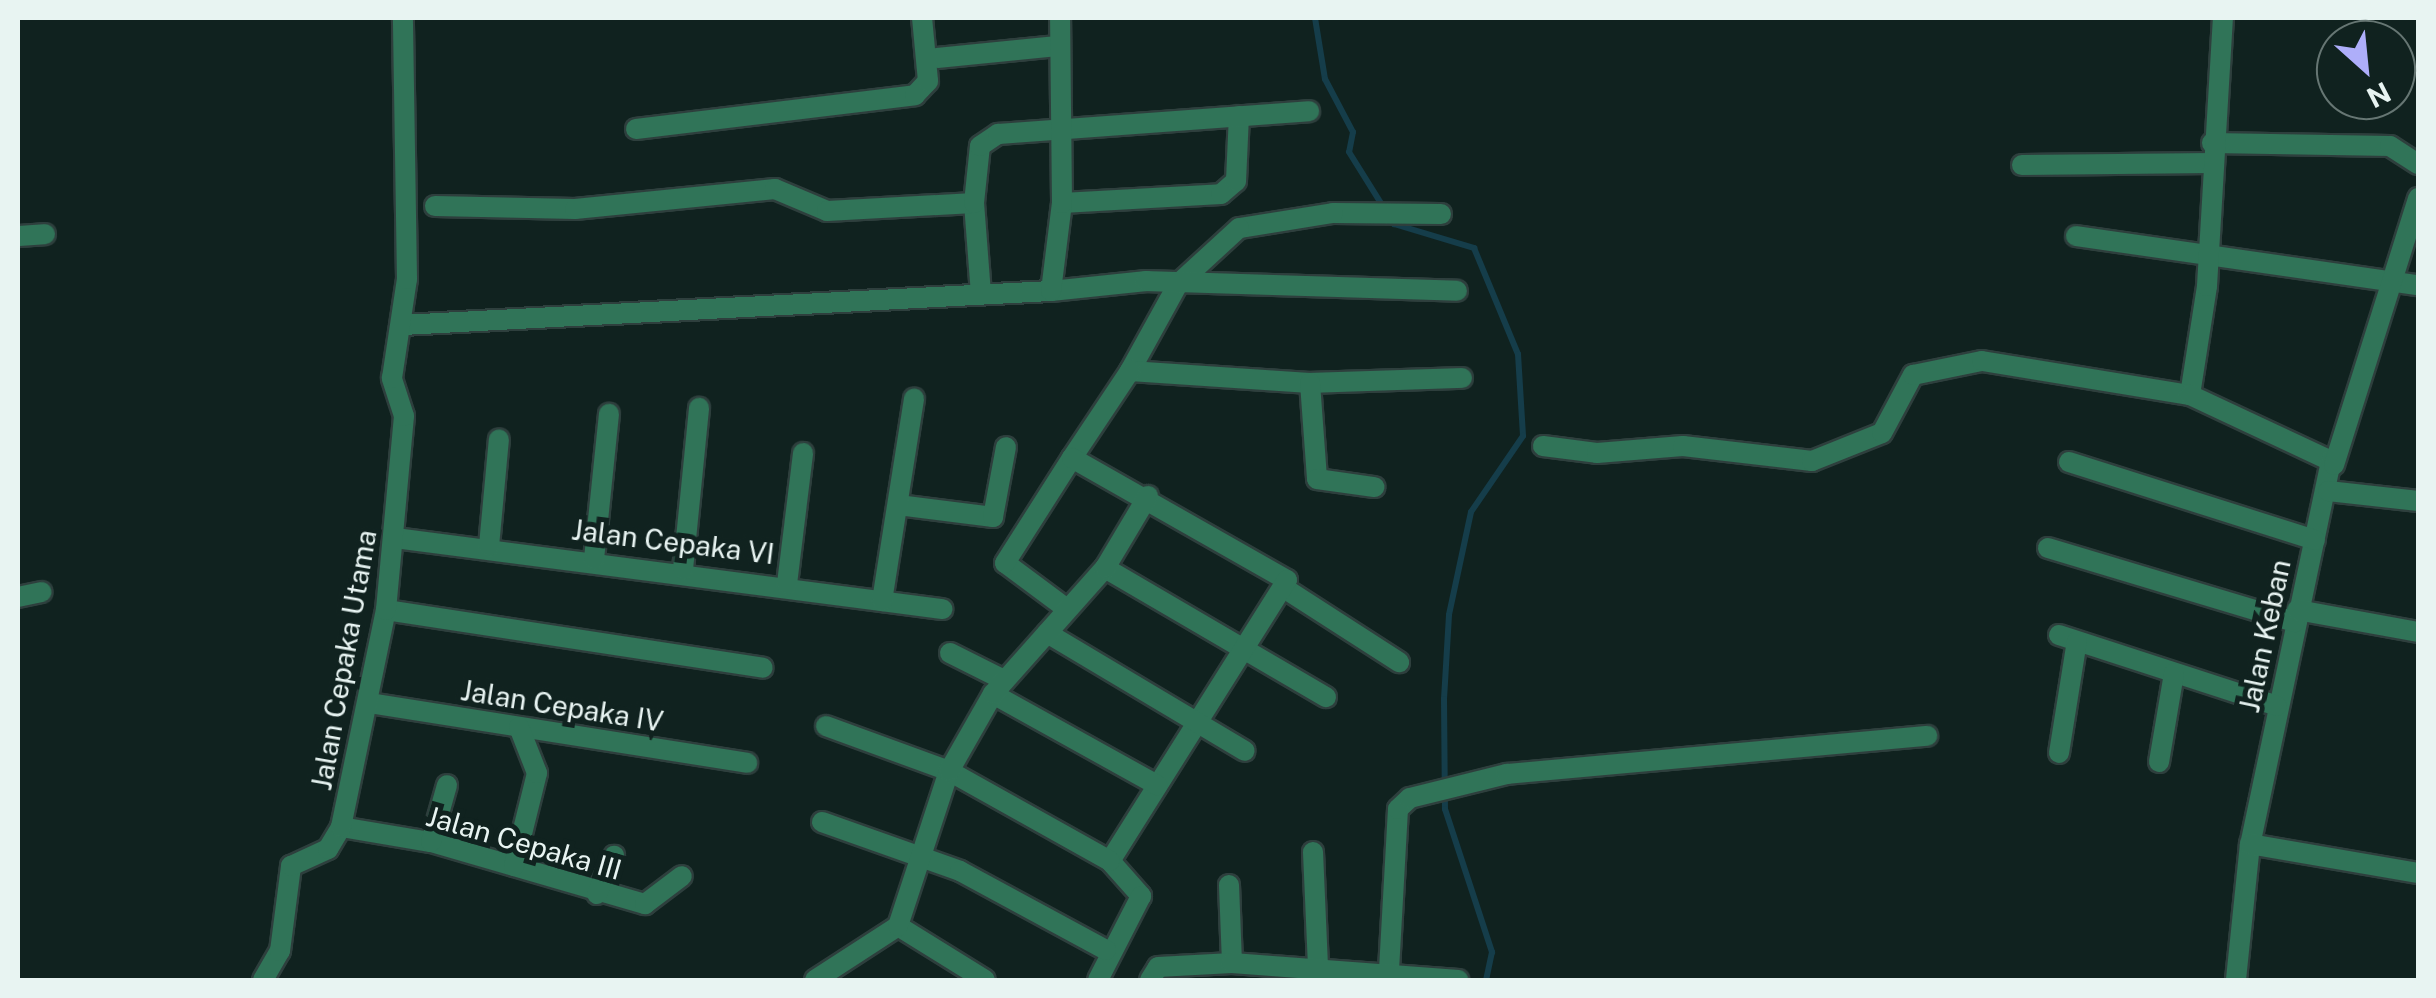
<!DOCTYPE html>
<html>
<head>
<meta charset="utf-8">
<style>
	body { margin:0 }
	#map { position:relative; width:2436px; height:998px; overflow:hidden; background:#10221f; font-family:"Public Sans",sans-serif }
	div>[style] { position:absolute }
	.stream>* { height:6px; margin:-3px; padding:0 3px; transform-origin:3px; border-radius:3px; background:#153d4a }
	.roads { filter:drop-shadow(2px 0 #2e3f3d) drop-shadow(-2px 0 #2e3f3d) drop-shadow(0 2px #2e3f3d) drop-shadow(0 -2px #2e3f3d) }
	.minor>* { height:20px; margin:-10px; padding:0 10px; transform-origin:10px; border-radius:10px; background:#307458 }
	span { translate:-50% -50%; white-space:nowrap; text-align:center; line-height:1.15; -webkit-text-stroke:10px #10221f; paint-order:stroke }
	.street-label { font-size:28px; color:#e8f4f2 }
	.frame { position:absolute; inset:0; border:20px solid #e8f4f2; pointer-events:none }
	.north { position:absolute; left:2316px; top:20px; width:100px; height:100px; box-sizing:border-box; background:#10221f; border:2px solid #667673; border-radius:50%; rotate:153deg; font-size:28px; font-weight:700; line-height:40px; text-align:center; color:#e8f4f2 }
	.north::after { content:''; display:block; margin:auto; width:35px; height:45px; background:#aeaefa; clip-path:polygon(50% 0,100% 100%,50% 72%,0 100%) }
</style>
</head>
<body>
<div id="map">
	<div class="stream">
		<div style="left:1315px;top:18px;width:62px;rotate:80.7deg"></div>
		<div style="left:1325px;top:79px;width:60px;rotate:62.2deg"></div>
		<div style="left:1353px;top:132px;width:20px;rotate:101deg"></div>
		<div style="left:1349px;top:152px;width:85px;rotate:58deg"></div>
		<div style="left:1394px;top:224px;width:84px;rotate:16.7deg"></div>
		<div style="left:1474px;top:248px;width:115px;rotate:67.5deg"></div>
		<div style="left:1518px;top:354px;width:82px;rotate:86.5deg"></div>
		<div style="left:1523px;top:436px;width:92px;rotate:124.4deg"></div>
		<div style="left:1471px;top:512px;width:105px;rotate:102.1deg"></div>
		<div style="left:1449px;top:615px;width:84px;rotate:93.4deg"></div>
		<div style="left:1444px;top:699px;width:110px;rotate:89.5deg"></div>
		<div style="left:1445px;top:809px;width:151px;rotate:71.8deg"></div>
		<div style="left:1492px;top:952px;width:29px;rotate:102deg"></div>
	</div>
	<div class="roads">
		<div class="minor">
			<div style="left:937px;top:58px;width:121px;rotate:-5.7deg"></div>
			<div style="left:636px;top:129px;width:281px;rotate:-6.9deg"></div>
			<div style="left:915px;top:95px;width:19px;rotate:-47deg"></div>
			<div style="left:928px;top:81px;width:63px;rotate:-95.4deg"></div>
			<div style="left:2212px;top:143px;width:178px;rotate:1deg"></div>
			<div style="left:2390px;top:146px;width:33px;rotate:33deg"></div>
			<div style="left:2022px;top:165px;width:190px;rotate:-0.6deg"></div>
			<div style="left:974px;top:203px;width:90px;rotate:85.6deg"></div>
			<div style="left:1062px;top:203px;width:159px;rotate:-3.2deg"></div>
			<div style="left:1221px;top:194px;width:20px;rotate:-41deg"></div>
			<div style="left:1236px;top:181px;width:65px;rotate:-87.4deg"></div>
			<div style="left:435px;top:206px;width:140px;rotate:1.2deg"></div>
			<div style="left:575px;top:209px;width:201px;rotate:-5.7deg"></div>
			<div style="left:775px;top:189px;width:56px;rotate:22.9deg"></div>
			<div style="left:827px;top:211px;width:147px;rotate:-3.1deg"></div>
			<div style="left:974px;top:203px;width:57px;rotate:-84deg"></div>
			<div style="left:980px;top:146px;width:22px;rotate:-34deg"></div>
			<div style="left:998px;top:134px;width:312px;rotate:-4.2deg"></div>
			<div style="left:1441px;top:214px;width:108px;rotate:-179.5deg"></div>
			<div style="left:1333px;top:213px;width:95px;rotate:170.9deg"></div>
			<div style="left:1239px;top:228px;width:83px;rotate:137.4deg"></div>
			<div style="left:1178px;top:284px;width:99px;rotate:118.9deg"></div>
			<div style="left:1130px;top:371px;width:180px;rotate:3.8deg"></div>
			<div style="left:1310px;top:383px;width:152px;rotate:-1.9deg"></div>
			<div style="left:18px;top:236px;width:27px;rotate:-4deg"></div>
			<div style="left:2076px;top:236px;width:345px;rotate:8.2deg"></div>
			<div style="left:1051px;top:291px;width:96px;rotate:-6deg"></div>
			<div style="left:1146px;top:281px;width:311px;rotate:1.8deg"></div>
			<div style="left:402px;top:325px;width:650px;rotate:-3deg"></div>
			<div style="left:1051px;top:291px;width:89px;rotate:-82.9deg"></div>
			<div style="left:1062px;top:203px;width:185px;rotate:-90.6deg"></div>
			<div style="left:1310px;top:383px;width:96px;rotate:85.8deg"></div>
			<div style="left:1317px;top:479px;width:58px;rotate:8deg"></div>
			<div style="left:2190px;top:395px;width:110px;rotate:-81.1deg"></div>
			<div style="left:2207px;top:286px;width:268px;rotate:-86.6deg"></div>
			<div style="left:1543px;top:446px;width:54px;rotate:7.4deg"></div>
			<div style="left:1597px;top:453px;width:86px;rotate:-4.7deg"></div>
			<div style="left:1683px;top:446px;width:130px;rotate:6.6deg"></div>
			<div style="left:1812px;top:461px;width:75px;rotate:-21.8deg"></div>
			<div style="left:1882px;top:433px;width:66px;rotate:-61.9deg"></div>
			<div style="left:1913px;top:375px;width:70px;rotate:-11.5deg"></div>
			<div style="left:1982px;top:361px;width:211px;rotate:9.3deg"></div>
			<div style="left:2190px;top:395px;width:156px;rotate:25.1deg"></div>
			<div style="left:2331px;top:461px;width:391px;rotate:101.9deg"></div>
			<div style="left:2250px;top:844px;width:137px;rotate:95.9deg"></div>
			<div style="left:1072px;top:458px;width:105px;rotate:-56.3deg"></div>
			<div style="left:2069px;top:462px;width:258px;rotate:17.6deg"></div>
			<div style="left:2334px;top:465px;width:280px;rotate:-72.5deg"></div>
			<div style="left:2328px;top:491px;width:91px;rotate:6.3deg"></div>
			<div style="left:898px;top:505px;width:96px;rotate:7.2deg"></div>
			<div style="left:993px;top:517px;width:71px;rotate:-79.5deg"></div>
			<div style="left:395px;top:538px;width:552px;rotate:7.4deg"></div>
			<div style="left:489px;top:546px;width:107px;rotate:-84.7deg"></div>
			<div style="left:2048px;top:548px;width:258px;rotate:16.7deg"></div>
			<div style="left:594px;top:559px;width:146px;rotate:-84.1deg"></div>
			<div style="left:1105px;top:568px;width:256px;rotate:30.3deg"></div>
			<div style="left:683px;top:569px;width:162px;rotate:-84.3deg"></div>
			<div style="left:787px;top:584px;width:132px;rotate:-83deg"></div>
			<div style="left:1284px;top:588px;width:137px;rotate:32.8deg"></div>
			<div style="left:18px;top:597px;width:24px;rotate:-12deg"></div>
			<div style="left:882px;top:601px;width:205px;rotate:-81deg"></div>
			<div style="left:1067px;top:609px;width:77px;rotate:-143.4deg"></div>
			<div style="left:1005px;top:563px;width:125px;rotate:-57.5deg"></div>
			<div style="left:1072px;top:458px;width:247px;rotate:29.6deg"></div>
			<div style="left:1287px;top:580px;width:332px;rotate:122.2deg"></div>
			<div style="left:1110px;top:861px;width:47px;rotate:48.5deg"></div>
			<div style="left:1141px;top:896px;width:94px;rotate:117.1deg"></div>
			<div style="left:386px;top:610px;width:381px;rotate:8.7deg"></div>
			<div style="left:2297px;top:610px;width:123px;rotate:10.3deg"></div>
			<div style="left:1047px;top:633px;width:230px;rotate:30.8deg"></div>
			<div style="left:2059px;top:635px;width:229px;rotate:18deg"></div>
			<div style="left:950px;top:653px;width:58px;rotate:26.6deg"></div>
			<div style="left:993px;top:694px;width:188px;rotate:29deg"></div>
			<div style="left:369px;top:703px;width:383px;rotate:9deg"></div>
			<div style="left:826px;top:726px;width:131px;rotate:20.1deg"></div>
			<div style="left:949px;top:771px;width:184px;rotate:29.2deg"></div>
			<div style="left:2059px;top:753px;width:113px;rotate:-80.9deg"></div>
			<div style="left:2159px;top:762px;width:90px;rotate:-80.4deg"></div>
			<div style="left:822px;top:822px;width:146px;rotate:19.5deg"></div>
			<div style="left:960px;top:871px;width:166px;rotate:28.4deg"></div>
			<div style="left:341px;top:827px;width:91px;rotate:9.5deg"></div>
			<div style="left:431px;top:842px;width:223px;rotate:16.2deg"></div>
			<div style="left:645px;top:904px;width:46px;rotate:-37.1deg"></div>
			<div style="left:431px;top:842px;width:59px;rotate:-74.3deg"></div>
			<div style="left:2250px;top:844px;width:170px;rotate:9.8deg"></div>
			<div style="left:1313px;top:852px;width:115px;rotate:87.5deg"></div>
			<div style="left:514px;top:866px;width:96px;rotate:-76.1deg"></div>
			<div style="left:537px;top:773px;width:49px;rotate:-111.4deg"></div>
			<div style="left:1229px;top:885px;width:78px;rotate:87.8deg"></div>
			<div style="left:597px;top:894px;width:42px;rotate:-65.9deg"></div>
			<div style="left:898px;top:926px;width:102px;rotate:31.8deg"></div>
			<div style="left:1389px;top:970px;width:161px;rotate:-86.8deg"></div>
			<div style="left:1398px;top:809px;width:16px;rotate:-43deg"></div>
			<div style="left:1410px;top:798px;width:100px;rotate:-13.9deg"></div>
			<div style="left:1507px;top:774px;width:422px;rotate:-5.2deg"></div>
			<div style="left:263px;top:980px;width:34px;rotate:-60deg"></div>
			<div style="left:280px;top:951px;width:86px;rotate:-82.6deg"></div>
			<div style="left:291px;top:866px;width:41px;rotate:-24.7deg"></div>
			<div style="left:328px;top:849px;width:26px;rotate:-59deg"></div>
			<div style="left:341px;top:827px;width:222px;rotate:-78.3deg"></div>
			<div style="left:386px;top:610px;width:195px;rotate:-84.7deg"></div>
			<div style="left:404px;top:416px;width:40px;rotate:-108deg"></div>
			<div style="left:392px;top:378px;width:100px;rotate:-81.4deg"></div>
			<div style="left:407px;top:279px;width:261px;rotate:-90.9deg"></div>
			<div style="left:815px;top:980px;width:99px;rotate:-33deg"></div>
			<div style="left:898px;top:926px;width:163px;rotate:-71.8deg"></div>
			<div style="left:949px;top:771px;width:89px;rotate:-60.3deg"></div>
			<div style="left:993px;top:694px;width:169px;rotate:-48.4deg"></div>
			<div style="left:1105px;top:568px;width:84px;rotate:-59.2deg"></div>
			<div style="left:1150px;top:980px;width:15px;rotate:-58deg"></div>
			<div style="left:1158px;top:967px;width:74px;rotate:-3.1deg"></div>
			<div style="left:1232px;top:963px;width:227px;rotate:4.3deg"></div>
		</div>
	</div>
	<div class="street-label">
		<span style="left:673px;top:542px;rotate:7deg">Jalan Cepaka VI</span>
		<span style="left:2265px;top:636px;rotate:-78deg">Jalan Keban</span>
		<span style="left:344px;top:660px;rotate:-80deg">Jalan Cepaka Utama</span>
		<span style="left:562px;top:706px;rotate:9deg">Jalan Cepaka IV</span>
		<span style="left:524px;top:843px;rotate:16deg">Jalan Cepaka III</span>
	</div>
	<div class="frame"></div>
	<div class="north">N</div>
</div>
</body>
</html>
